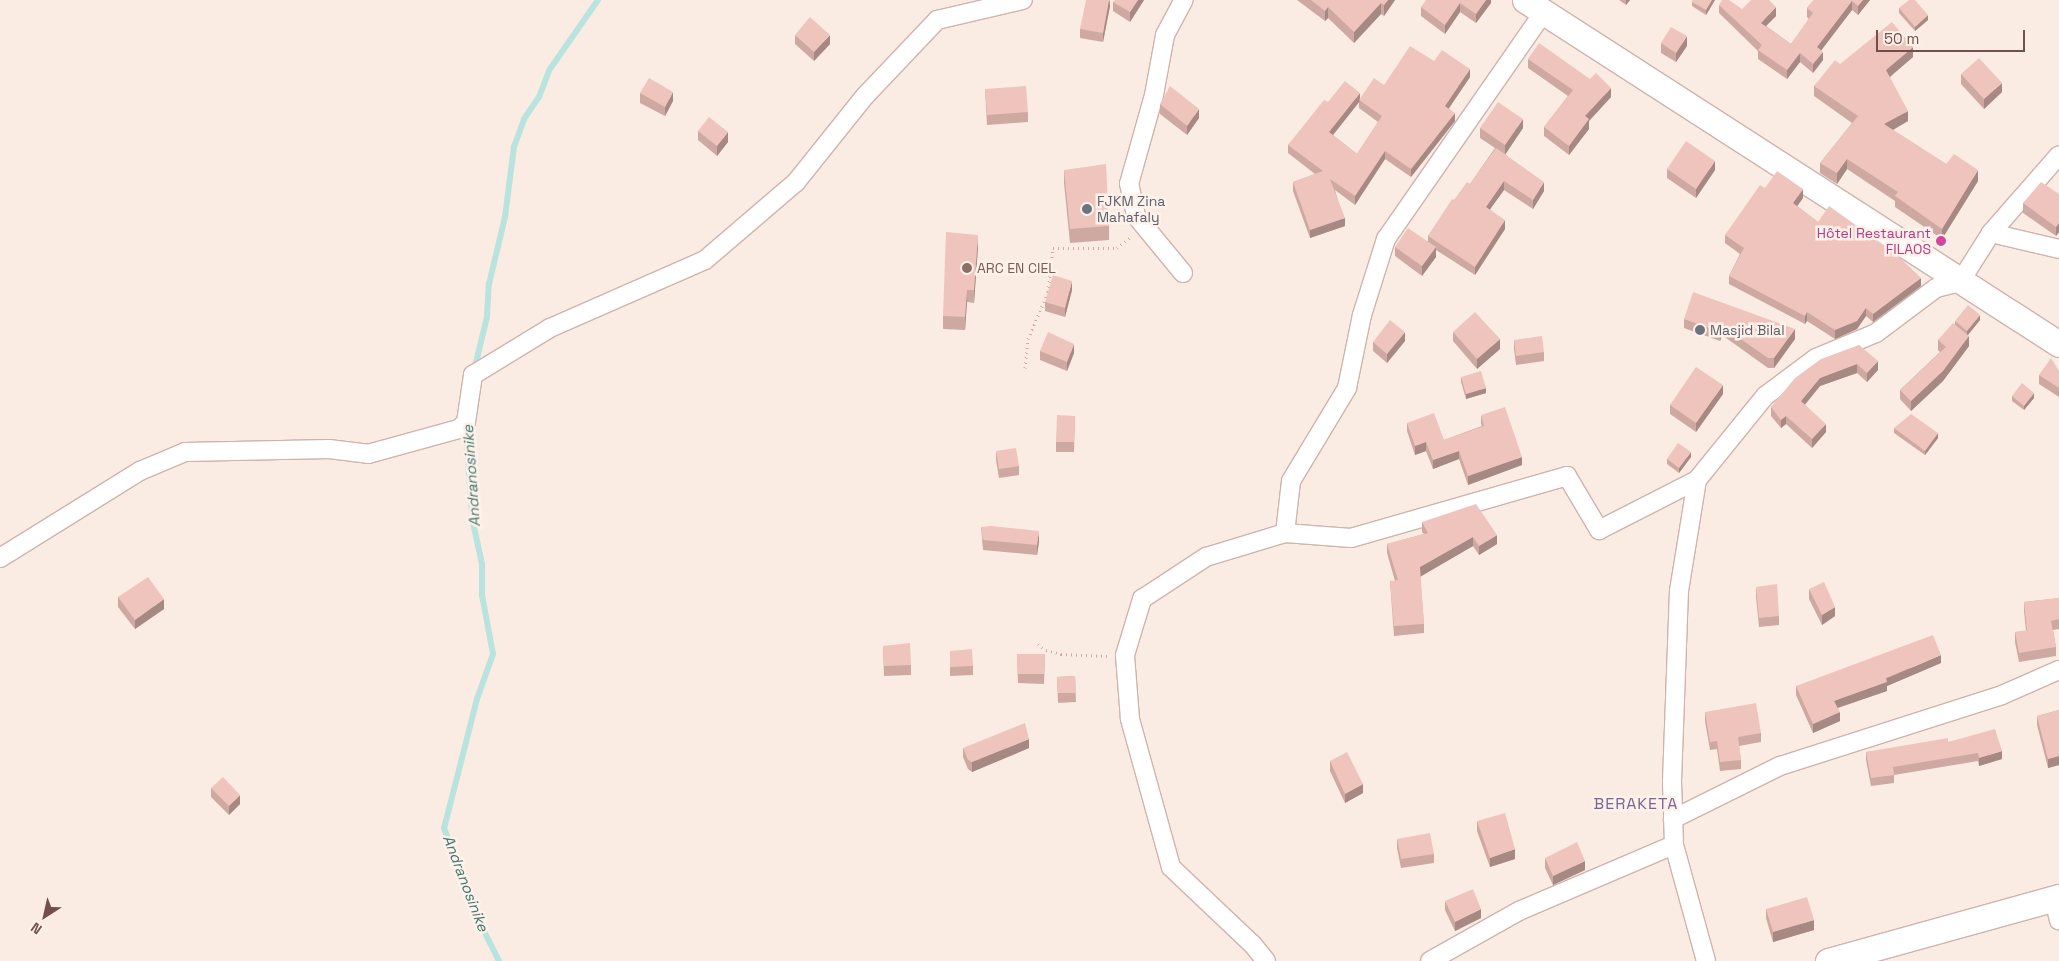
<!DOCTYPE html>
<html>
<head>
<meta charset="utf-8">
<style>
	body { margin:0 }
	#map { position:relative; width:2059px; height:961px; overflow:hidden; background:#fbece3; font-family:"Space Grotesk",sans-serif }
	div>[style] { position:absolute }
	.stream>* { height:6px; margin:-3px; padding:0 3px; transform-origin:3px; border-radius:3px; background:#b9e3df }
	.path>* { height:3px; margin-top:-1.5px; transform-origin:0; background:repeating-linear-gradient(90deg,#d4a7a0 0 1px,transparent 0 5px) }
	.roads { filter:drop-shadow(1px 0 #ceb4ad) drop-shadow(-1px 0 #ceb4ad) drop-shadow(0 1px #ceb4ad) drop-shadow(0 -1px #ceb4ad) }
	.street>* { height:18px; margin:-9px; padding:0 9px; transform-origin:9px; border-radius:9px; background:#fff }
	.secondary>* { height:25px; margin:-12.5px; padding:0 12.5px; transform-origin:12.5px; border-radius:12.5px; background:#fff }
	.wall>* { inset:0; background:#cea9a2 }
	.shaded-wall>* { inset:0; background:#a78984 }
	.building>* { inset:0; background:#efc4bc }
	.dots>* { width:14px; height:14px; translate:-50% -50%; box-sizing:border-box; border:2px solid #fef1e9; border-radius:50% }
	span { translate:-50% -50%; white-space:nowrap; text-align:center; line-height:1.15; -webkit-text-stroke:5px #fef1e9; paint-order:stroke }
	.worship-label { font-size:14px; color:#5b616d }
	.left { translate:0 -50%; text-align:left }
	.hotel-label { font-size:14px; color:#b23c85 }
	.right { translate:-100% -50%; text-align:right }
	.education-label { font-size:14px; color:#785e54 }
	.water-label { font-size:15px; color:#3f7772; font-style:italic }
	.quarter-label { font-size:16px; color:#7a6695; letter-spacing:1px }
	.north { position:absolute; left:20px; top:891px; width:50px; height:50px; -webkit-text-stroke:4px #fef1e9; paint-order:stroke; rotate:215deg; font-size:14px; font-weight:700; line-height:20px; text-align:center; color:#724f4a }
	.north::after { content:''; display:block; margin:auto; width:18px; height:22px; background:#724f4a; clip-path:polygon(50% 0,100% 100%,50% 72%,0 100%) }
	.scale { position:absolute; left:1876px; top:30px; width:149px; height:22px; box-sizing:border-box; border:2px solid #724f4a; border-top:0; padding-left:6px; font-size:15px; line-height:18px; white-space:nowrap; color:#724f4a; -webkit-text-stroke:4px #fef1e9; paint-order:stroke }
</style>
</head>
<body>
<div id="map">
	<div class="stream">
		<div style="left:474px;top:371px;width:56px;rotate:-76.5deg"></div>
		<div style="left:487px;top:317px;width:33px;rotate:-87deg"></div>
		<div style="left:489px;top:284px;width:69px;rotate:-76.6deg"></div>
		<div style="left:505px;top:217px;width:71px;rotate:-82.7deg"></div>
		<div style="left:514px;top:147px;width:30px;rotate:-70deg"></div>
		<div style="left:524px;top:119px;width:27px;rotate:-56deg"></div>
		<div style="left:539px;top:97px;width:30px;rotate:-69deg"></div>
		<div style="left:550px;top:69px;width:84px;rotate:-55.2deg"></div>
		<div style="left:466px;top:425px;width:93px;rotate:86.3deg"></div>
		<div style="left:472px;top:518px;width:47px;rotate:77.7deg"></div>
		<div style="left:482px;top:564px;width:31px;rotate:90deg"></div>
		<div style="left:482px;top:595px;width:60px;rotate:79.4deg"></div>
		<div style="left:493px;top:654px;width:48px;rotate:109.6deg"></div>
		<div style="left:477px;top:699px;width:133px;rotate:104.3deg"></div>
		<div style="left:444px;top:828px;width:93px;rotate:69.8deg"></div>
		<div style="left:476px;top:915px;width:51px;rotate:63.4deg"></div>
	</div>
	<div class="path">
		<div style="left:1025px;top:368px;width:29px;rotate:-84deg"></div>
		<div style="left:1028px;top:339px;width:51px;rotate:-66.9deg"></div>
		<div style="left:1048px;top:292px;width:44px;rotate:-83.5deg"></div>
		<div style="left:1053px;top:248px;width:64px"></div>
		<div style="left:1117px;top:248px;width:16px;rotate:-38deg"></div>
		<div style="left:1038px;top:644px;width:10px;rotate:37deg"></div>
		<div style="left:1046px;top:650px;width:16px;rotate:15deg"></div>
		<div style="left:1061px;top:654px;width:46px;rotate:2.5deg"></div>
	</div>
	<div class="roads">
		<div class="street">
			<div style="left:1991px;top:233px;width:70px;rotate:13.2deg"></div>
			<div style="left:1183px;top:273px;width:74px;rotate:-129.5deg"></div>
			<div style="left:1136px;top:216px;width:33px;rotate:-102deg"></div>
			<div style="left:1129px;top:184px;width:92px;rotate:-74.3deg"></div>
			<div style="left:1154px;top:95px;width:61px;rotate:-79.6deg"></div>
			<div style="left:1165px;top:35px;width:40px;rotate:-62deg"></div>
			<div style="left:1285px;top:533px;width:52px;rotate:-83.4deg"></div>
			<div style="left:1291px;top:481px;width:109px;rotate:-58.9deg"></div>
			<div style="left:1347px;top:388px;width:75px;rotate:-78.4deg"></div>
			<div style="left:1362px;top:315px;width:80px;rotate:-72.5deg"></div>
			<div style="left:1386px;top:239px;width:277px;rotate:-55.2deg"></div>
			<div style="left:0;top:558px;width:165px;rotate:-31.9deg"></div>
			<div style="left:140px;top:471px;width:49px;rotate:-22.9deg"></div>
			<div style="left:185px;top:452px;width:144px;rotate:-1.2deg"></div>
			<div style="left:329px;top:449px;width:39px;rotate:7deg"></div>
			<div style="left:368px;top:454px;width:94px;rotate:-15.4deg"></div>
			<div style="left:459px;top:429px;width:10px;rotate:-45deg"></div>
			<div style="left:466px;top:422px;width:48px;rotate:-81.5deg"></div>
			<div style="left:473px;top:375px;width:90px;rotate:-31.4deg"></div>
			<div style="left:550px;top:328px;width:169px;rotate:-23.7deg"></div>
			<div style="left:705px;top:260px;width:120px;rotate:-40.6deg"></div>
			<div style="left:796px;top:182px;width:110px;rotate:-51.3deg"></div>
			<div style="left:865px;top:96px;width:105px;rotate:-46.5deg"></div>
			<div style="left:937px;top:20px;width:88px;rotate:-13.1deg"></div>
			<div style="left:1673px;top:819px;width:119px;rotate:-26.4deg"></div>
			<div style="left:1780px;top:766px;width:233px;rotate:-17.7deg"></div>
			<div style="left:2002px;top:695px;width:62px;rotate:-23.7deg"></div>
			<div style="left:2054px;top:899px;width:22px;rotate:77deg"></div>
			<div style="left:1266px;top:961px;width:22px;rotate:-129deg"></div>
			<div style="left:1252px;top:944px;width:112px;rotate:-136.5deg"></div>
			<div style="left:1171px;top:867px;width:154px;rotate:-105.5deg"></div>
			<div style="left:1130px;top:719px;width:64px;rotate:-94.5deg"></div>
			<div style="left:1125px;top:655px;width:59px;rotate:-73.1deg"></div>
			<div style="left:1142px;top:599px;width:77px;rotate:-33.3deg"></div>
			<div style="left:1206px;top:557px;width:83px;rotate:-16.9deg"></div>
			<div style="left:1285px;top:533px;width:66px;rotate:4.3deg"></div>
			<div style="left:1351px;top:538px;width:225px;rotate:-16deg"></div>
			<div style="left:1567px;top:476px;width:63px;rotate:59.3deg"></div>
			<div style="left:1599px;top:530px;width:110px;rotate:-27deg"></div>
			<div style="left:1430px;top:961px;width:102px;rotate:-29.3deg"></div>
			<div style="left:1519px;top:911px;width:168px;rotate:-23.1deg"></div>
			<div style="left:1706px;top:961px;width:120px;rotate:-105.4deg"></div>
			<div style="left:1674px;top:845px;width:64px;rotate:-91.8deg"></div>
			<div style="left:1672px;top:781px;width:190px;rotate:-87.9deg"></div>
			<div style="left:1679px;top:591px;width:112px;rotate:-80.8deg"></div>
			<div style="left:1697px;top:480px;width:108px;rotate:-51deg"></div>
			<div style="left:1765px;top:396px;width:64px;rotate:-36.7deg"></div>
			<div style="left:1816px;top:358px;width:65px;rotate:-22.6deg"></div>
			<div style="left:1876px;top:333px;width:75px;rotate:-36.9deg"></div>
			<div style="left:1936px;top:288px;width:25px;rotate:-14deg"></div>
			<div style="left:1960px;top:282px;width:58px;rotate:-57.7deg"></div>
			<div style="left:1991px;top:233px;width:103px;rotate:-48.9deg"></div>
		</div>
		<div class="secondary">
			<div style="left:1525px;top:0;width:635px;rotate:32.79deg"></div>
			<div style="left:1828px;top:961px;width:240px;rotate:-15.5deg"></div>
		</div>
	</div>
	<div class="wall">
		<div style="clip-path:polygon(1110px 0,1110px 6px,1103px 42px,1080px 38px,1080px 29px)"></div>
		<div style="clip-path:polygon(1144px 0,1130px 22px,1113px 11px,1113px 2px)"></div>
		<div style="clip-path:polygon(1297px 0,1395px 0,1384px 16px,1381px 14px,1354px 43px,1328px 18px,1325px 21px)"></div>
		<div style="clip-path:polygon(1491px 0,1491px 3px,1476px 23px,1460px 12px,1445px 34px,1421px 16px,1421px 7px)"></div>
		<div style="clip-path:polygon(1619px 0,1630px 0,1626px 5px)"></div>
		<div style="clip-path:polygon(1693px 0,1715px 0,1706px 15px,1692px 6px,1692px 2px)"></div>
		<div style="clip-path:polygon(1814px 0,1870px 0,1858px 15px,1852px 10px,1821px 50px,1823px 60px,1813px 73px,1800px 62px,1787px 79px,1758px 59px,1758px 51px,1719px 13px,1719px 5px,1776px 16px,1766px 26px,1791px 44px,1809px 19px,1807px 17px,1807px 8px)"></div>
		<div style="clip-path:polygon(1899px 8px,1928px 20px,1915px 31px,1899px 13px)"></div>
		<div style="clip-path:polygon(795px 35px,830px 44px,814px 61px,795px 44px)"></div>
		<div style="clip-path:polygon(1661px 43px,1687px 46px,1676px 62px,1661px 53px)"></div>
		<div style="clip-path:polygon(1913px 57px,1890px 77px,1908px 121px,1893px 130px,1946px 164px,1978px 181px,1942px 239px,1895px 207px,1895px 201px,1847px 169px,1837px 184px,1820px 173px,1820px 163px,1852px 123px,1814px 96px,1814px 86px,1840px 64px)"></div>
		<div style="clip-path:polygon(1528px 59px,1611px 97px,1589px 121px,1589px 129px,1569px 155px,1544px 136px,1544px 127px,1568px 96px,1528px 68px)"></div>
		<div style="clip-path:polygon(evenodd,1434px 61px,1470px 77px,1449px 108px,1455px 121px,1411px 177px,1385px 159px,1355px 205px,1335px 190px,1345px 226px,1310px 238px,1293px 191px,1293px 182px,1315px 174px,1288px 153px,1288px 145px,1328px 102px,1360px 99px,1384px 85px,1434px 61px,1359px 102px,1359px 108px,1378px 122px,1357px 154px,1333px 135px,1359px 102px)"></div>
		<div style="clip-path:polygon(1961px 74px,2002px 92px,1984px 109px,1961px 84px)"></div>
		<div style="clip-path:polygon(985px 89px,1028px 112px,1028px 122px,987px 125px)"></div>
		<div style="clip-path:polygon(640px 93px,673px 101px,665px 116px,640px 103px)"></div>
		<div style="clip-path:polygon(1160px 104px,1199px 118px,1187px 135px,1160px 114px)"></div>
		<div style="clip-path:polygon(1480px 128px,1523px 128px,1505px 154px,1544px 191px,1533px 209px,1504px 190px,1490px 209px,1505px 229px,1475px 275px,1436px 250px,1436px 257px,1422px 276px,1395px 256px,1395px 247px,1428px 241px,1428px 236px,1454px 200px,1470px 184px,1495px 148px,1480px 138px)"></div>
		<div style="clip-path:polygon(698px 131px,728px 142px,717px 156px,698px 140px)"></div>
		<div style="clip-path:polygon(1667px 169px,1715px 170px,1696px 198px,1667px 178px)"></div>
		<div style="clip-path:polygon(1064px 170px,1109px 226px,1109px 240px,1070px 243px,1064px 183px)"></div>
		<div style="clip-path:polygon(1765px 188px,1803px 198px,1797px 206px,1818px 222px,1921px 286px,1873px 322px,1866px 316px,1857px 329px,1835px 339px,1807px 321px,1805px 324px,1729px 284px,1729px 276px,1740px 254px,1725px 243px,1725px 235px)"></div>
		<div style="clip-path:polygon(2059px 194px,2059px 232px,2056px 236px,2023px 213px,2023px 203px)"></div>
		<div style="clip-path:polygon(978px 247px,974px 303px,967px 302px,965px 330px,943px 329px,943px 316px)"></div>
		<div style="clip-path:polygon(1072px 290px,1065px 317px,1045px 311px,1045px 302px)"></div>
		<div style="clip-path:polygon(1684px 319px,1795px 339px,1774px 368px,1768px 368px,1722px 335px,1720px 341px,1684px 328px)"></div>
		<div style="clip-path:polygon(1980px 320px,1968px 335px,1969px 346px,1943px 381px,1911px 411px,1900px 399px,1900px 390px,1940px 352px,1938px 350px,1938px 340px,1955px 324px,1955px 321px)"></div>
		<div style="clip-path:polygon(1453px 332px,1500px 349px,1477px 369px,1453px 341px)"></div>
		<div style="clip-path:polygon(1514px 340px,1544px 352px,1544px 361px,1516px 365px,1514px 349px)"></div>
		<div style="clip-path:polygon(1405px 341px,1387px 363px,1373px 351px,1373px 342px)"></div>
		<div style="clip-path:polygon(1859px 345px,1878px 370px,1867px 382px,1857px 373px,1820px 386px,1805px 405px,1826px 432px,1812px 448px,1786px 424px,1781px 428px,1771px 416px,1771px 407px)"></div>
		<div style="clip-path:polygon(1040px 351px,1074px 353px,1067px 371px,1040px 360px)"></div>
		<div style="clip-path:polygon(2059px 371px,2059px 397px,2039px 384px,2039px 375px)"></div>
		<div style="clip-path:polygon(1461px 377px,1486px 393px,1466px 399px,1461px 382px)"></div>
		<div style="clip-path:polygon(1723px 394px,1696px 432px,1670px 414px,1670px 405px)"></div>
		<div style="clip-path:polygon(2012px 396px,2034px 398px,2024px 410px,2012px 401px)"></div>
		<div style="clip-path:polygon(1481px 415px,1522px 465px,1468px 485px,1459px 459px,1433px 469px,1426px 451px,1415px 455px,1407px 431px,1407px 423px,1444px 440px,1482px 426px,1481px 424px)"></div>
		<div style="clip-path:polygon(1075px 416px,1074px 452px,1056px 452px,1056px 442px)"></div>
		<div style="clip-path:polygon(1894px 428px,1938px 438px,1925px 455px,1894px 433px)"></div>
		<div style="clip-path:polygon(996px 451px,1019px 466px,1019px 475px,999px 478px,996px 460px)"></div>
		<div style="clip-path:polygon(1691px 457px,1679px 473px,1667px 464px,1667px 459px)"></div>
		<div style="clip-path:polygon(1422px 522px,1497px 544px,1479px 555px,1473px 546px,1420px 576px,1424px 624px,1424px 633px,1394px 636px,1390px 581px,1395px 581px,1387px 553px,1387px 544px,1424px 534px,1422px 532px)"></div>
		<div style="clip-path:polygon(981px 527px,1039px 541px,1037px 555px,983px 550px)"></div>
		<div style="clip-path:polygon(1756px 587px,1779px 616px,1779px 625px,1759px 627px,1756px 597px)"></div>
		<div style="clip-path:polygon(1809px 589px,1835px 616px,1822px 625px,1809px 599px)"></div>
		<div style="clip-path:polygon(118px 597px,164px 609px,135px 629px,118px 607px)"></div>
		<div style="clip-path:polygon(2059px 598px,2059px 629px,2053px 630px,2056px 647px,2056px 656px,2019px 662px,2015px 642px,2015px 632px,2026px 631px,2024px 611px,2024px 602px)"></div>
		<div style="clip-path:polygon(883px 646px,911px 665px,911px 675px,884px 676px)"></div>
		<div style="clip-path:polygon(950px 651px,973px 666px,973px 675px,950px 676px)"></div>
		<div style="clip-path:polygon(1017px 654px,1045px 654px,1044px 684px,1018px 683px)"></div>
		<div style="clip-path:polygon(1941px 663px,1887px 686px,1887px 691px,1838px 708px,1840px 721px,1813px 733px,1796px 695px,1796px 686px)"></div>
		<div style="clip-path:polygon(1075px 676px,1076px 702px,1058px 703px,1057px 677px)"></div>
		<div style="clip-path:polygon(2059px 710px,2059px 765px,2048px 768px,2037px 725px,2037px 716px)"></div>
		<div style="clip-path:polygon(1705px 712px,1761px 733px,1761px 742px,1739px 746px,1741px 760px,1741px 769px,1720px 771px,1717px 749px,1710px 750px,1705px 721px)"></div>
		<div style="clip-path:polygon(1948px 742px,2002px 759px,1979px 766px,1978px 761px,1894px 775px,1894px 783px,1871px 786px,1866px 760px,1866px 752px)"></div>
		<div style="clip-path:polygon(963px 748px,1029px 748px,972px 772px,968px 769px,963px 757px)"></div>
		<div style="clip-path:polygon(1330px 761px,1363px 793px,1345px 803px,1330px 771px)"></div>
		<div style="clip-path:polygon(211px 788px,240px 804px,229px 815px,211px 797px)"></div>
		<div style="clip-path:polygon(1477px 821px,1515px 859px,1490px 867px,1477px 831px)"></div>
		<div style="clip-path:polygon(1397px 839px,1434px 854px,1434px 863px,1401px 868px,1397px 848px)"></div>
		<div style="clip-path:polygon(1545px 858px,1585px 870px,1553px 885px,1545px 868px)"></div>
		<div style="clip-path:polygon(1445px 901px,1481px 918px,1455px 931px,1445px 910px)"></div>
		<div style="clip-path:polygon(1766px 909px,1814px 930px,1773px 942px,1766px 918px)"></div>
	</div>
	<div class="shaded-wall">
		<div style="clip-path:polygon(1109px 0,1110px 6px,1103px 42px,1103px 33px)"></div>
		<div style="clip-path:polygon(1138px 0,1144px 0,1130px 22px,1130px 12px)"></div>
		<div style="clip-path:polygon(1388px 0,1395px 0,1384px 16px,1384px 5px)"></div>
		<div style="clip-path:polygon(1486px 0,1491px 0,1491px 3px,1476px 23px,1476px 14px)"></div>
		<div style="clip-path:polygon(1626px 0,1630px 0,1626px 5px)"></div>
		<div style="clip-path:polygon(1712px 0,1715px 0,1706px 15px,1706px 10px)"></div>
		<div style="clip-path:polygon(1863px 0,1870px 0,1858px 15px,1858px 6px)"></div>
		<div style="clip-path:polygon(1852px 1px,1852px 10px,1817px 56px,1817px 47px)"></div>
		<div style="clip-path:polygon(1381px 3px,1381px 14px,1354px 43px,1354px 32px)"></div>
		<div style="clip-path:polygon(1460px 3px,1460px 12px,1445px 34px,1445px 25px)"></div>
		<div style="clip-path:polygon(1328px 7px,1328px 18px,1325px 21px,1325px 11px)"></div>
		<div style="clip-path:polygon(1776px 7px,1776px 16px,1761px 31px,1761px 23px)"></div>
		<div style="clip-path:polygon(1928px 15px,1928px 20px,1915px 31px,1915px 27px)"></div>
		<div style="clip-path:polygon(830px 35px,830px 44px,814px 61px,814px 52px)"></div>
		<div style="clip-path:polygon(1687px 36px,1687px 46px,1676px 62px,1676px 53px)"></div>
		<div style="clip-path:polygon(1913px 47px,1913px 57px,1886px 80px,1886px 70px)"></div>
		<div style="clip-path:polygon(1823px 52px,1823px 60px,1813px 73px,1813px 64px)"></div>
		<div style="clip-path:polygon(1800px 53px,1800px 62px,1787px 79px,1787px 70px)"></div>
		<div style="clip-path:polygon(1470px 69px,1470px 77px,1445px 114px,1445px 106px)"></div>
		<div style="clip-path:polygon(2002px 83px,2002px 92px,1984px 109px,1984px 99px)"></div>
		<div style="clip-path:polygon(1611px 88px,1611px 97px,1589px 121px,1589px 129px,1569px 155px,1569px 146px,1585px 116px)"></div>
		<div style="clip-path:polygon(673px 92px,673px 101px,665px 116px,665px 107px)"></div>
		<div style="clip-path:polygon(1360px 93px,1360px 101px,1329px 140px,1329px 132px)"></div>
		<div style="clip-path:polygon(1199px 109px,1199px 118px,1187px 135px,1187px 126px)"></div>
		<div style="clip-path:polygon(1908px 111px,1908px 121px,1884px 135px,1884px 124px)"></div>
		<div style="clip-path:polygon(1455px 113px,1455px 121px,1411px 177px,1411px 169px)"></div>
		<div style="clip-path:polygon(1523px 119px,1523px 128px,1505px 155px,1505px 145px)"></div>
		<div style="clip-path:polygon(728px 132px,728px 142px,717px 156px,717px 146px)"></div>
		<div style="clip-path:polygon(1385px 151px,1385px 159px,1355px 205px,1355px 196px)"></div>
		<div style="clip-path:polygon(1847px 159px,1847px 169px,1837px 184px,1837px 173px)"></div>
		<div style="clip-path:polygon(1715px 161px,1715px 170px,1696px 198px,1696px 189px)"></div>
		<div style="clip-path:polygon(1978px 170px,1978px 181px,1942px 239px,1942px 229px)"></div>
		<div style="clip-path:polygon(1504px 181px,1504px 190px,1486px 215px,1486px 207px)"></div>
		<div style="clip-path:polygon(1544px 182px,1544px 191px,1533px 209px,1533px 200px)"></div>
		<div style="clip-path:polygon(1803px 189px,1803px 198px,1793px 212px,1793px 203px)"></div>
		<div style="clip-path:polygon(1345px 218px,1345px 226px,1310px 238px,1310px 230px)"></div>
		<div style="clip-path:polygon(1505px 220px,1505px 229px,1475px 275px,1475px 267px)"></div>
		<div style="clip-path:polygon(2059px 223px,2059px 232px,2056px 236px,2056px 227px)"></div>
		<div style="clip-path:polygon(978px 235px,978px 247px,974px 303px,974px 290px)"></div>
		<div style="clip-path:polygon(1436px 247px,1436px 257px,1422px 276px,1422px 266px)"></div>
		<div style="clip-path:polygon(1921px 278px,1921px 286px,1873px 322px,1873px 314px)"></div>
		<div style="clip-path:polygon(1072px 281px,1072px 290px,1065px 317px,1065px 308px)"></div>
		<div style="clip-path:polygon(967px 290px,967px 302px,965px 330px,965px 317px)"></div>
		<div style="clip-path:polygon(1866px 308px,1866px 316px,1857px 329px,1835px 339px,1835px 330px)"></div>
		<div style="clip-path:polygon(1807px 312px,1807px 321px,1805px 324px,1805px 316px)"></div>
		<div style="clip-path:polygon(1980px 315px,1980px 320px,1967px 336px,1967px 331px)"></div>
		<div style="clip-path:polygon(1722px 326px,1722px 335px,1720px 341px,1720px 332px)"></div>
		<div style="clip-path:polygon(1795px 329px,1795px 339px,1774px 368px,1774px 358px)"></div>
		<div style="clip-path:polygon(1405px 332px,1405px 341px,1387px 363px,1387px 354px)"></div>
		<div style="clip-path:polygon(1969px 336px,1969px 346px,1943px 381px,1911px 411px,1911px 401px)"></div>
		<div style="clip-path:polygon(1500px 339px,1500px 349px,1477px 369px,1477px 359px)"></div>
		<div style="clip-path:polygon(1074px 344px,1074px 353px,1067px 371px,1067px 362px)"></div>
		<div style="clip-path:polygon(1878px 361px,1878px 370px,1867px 382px,1867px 373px)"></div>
		<div style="clip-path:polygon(1857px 364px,1857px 373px,1820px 386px,1801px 409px,1801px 401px,1820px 378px)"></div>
		<div style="clip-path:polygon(1723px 385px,1723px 394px,1696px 432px,1696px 423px)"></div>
		<div style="clip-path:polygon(1486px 388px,1486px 393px,1466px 399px,1466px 394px)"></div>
		<div style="clip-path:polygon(2034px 393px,2034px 398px,2024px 410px,2024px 406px)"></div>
		<div style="clip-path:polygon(1786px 416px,1786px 424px,1781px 428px,1781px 420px)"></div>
		<div style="clip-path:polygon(1826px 424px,1826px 432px,1812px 448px,1812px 439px)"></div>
		<div style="clip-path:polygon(1938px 433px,1938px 438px,1925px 455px,1925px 451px)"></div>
		<div style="clip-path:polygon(1426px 442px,1426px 451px,1415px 455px,1415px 446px)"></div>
		<div style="clip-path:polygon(1459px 451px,1459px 459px,1433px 469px,1433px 460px)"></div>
		<div style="clip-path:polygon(1691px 452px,1691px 457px,1679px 473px,1679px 468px)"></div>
		<div style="clip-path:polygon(1522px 457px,1522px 465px,1468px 485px,1468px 476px)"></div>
		<div style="clip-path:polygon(1039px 531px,1039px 541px,1037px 555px,1037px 545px)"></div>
		<div style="clip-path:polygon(1497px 535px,1497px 544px,1479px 555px,1479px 546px)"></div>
		<div style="clip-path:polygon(1473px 537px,1473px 546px,1420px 577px,1420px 567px)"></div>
		<div style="clip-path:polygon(164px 599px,164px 609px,135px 629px,135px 620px)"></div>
		<div style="clip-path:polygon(1835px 607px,1835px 616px,1822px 625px,1822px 615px)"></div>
		<div style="clip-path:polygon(1941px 655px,1941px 663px,1887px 686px,1887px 691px,1834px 709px,1834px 701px)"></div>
		<div style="clip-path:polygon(1840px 712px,1840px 721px,1813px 733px,1813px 724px)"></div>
		<div style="clip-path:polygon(1029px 739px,1029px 748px,972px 772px,972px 762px)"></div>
		<div style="clip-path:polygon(2002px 751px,2002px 759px,1979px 766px,1979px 758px)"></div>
		<div style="clip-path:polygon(2059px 756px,2059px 765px,2048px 768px,2048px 759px)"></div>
		<div style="clip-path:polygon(1363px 784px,1363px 793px,1345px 803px,1345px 794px)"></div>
		<div style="clip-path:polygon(240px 795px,240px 804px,229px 815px,229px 806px)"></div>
		<div style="clip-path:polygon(1515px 849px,1515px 859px,1490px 867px,1490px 858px)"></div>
		<div style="clip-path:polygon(1585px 861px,1585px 870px,1553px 885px,1553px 876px)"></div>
		<div style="clip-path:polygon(1481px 909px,1481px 918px,1455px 931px,1455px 922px)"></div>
		<div style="clip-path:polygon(1814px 920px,1814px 930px,1773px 942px,1773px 932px)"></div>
	</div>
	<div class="building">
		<div style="clip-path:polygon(1086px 0,1109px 0,1103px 33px,1080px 29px)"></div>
		<div style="clip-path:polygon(1115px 0,1138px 0,1130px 12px,1113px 2px)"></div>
		<div style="clip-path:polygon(1311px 0,1388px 0,1384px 5px,1381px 3px,1354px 32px,1328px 7px,1325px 11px)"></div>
		<div style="clip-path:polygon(1426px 0,1486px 0,1476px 14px,1460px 3px,1445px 25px,1421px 7px)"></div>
		<div style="clip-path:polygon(1693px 0,1712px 0,1706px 10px,1692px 2px)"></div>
		<div style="clip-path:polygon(1722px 0,1729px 0,1742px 9px,1751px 0,1769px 0,1776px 7px,1761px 23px,1791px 44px,1813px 13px,1807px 8px,1814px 0,1863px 0,1858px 6px,1852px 1px,1817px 47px,1823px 52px,1813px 64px,1800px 53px,1787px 70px,1758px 50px,1762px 45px,1719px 5px)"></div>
		<div style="clip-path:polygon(1909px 0,1915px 0,1928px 15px,1915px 27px,1899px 8px)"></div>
		<div style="clip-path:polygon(810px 17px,830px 35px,814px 52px,795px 35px)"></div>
		<div style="clip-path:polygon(1892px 22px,1913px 47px,1886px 70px,1908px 111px,1884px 124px,1946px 164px,1954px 154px,1978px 170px,1942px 229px,1895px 196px,1898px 192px,1847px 159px,1837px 173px,1820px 163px,1858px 116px,1814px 86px,1835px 60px,1840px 64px)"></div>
		<div style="clip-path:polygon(1671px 27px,1687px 36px,1676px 53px,1661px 43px)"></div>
		<div style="clip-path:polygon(1539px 43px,1590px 79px,1596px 73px,1611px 88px,1585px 116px,1589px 119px,1569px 146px,1544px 127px,1573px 90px,1528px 59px)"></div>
		<div style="clip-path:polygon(1410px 46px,1434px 61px,1442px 50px,1470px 69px,1445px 106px,1455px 113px,1411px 169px,1385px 151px,1355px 196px,1330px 179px,1345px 218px,1310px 230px,1293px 182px,1323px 171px,1288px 145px,1324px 100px,1328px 102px,1345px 81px,1360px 93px,1329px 132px,1357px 154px,1382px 116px,1359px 100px,1374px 78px,1384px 85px)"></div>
		<div style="clip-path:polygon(1979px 58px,2002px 83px,1984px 99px,1961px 74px)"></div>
		<div style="clip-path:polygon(649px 78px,673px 92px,665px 107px,640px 93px)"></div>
		<div style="clip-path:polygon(1026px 86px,1028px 112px,987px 115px,985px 89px)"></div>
		<div style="clip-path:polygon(1170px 86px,1199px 109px,1187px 126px,1160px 104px)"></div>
		<div style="clip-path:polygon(1498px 102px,1523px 119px,1505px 145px,1480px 128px)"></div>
		<div style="clip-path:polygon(709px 117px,728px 132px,717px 146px,698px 131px)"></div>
		<div style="clip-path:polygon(1686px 141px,1715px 161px,1696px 189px,1667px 169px)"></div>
		<div style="clip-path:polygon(1496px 148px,1544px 182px,1533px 200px,1504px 181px,1486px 207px,1505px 220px,1475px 267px,1428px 236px,1452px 199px,1454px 200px,1467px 182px,1470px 184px)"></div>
		<div style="clip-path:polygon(1106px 164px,1109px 226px,1070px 229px,1064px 170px)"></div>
		<div style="clip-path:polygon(1777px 171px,1803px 189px,1793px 203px,1818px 222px,1829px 206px,1895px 253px,1921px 278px,1873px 314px,1866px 308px,1857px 321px,1835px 330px,1807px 312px,1805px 316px,1729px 276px,1744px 248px,1725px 235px,1760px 185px,1765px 188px)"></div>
		<div style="clip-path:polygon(2041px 182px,2059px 194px,2059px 223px,2056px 227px,2023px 203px)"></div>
		<div style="clip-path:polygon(1408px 228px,1436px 247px,1422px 266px,1395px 247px)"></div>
		<div style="clip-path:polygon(946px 232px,978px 235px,974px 290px,967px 290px,965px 317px,943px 316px)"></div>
		<div style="clip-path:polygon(1053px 275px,1072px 281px,1065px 308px,1045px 302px)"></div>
		<div style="clip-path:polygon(1693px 292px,1795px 329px,1774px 358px,1768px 358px,1722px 326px,1720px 332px,1684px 319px)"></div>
		<div style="clip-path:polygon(1968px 305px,1980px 315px,1967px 331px,1955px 321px)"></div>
		<div style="clip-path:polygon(1475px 312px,1500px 339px,1477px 359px,1453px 332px)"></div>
		<div style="clip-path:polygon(1390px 320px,1405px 332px,1387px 354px,1373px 342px)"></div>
		<div style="clip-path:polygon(1953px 323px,1969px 336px,1943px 371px,1911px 401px,1900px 390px,1946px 347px,1938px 340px)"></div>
		<div style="clip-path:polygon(1048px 332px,1074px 344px,1067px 362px,1040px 351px)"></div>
		<div style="clip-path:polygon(1542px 336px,1544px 352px,1516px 356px,1514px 340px)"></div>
		<div style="clip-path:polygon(1859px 345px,1878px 361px,1867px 373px,1857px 364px,1820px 378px,1801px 401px,1826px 424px,1812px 439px,1786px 416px,1781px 420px,1771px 407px,1795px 378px,1821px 359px)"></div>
		<div style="clip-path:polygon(2051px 358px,2059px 371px,2059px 388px,2039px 375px)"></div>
		<div style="clip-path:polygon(1696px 367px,1723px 385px,1696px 423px,1670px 405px)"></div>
		<div style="clip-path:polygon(1481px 371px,1486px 388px,1466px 394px,1461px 377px)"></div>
		<div style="clip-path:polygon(2022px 383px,2034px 393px,2024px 406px,2012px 396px)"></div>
		<div style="clip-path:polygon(1505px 407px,1522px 457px,1468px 476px,1459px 451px,1433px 460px,1426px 442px,1415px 446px,1407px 423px,1434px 413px,1444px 440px,1484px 426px,1481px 415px)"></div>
		<div style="clip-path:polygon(1911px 414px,1938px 433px,1925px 451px,1894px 428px)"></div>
		<div style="clip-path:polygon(1057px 415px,1075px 416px,1074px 442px,1056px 442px)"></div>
		<div style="clip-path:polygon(1678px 443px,1691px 452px,1679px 468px,1667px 459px)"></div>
		<div style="clip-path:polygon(1016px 448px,1019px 466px,999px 469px,996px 451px)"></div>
		<div style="clip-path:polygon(1476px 504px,1497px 535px,1479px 546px,1473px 537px,1420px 567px,1424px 624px,1394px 626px,1390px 581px,1398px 580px,1387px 544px,1428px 533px,1422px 522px)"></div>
		<div style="clip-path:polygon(991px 526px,1039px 531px,1037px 545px,983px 540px,981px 527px)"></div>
		<div style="clip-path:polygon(148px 577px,164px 599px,135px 620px,118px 597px)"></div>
		<div style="clip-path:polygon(1824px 582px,1835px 607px,1822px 615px,1809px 589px)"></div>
		<div style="clip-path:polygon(1777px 584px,1779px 616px,1759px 618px,1756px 587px)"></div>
		<div style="clip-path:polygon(2059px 598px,2059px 619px,2051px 621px,2056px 647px,2019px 653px,2015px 632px,2027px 630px,2024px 602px)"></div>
		<div style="clip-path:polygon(1933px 635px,1941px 655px,1886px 678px,1887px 682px,1834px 701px,1840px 712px,1813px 724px,1796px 686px)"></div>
		<div style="clip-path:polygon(910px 643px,911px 665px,884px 666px,883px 646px)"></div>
		<div style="clip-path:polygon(972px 649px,973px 666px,950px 667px,950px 651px)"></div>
		<div style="clip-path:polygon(1017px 654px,1045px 654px,1044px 674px,1018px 674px)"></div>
		<div style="clip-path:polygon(1075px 676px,1076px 693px,1058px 693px,1057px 677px)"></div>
		<div style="clip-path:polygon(1756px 703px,1761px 733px,1738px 737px,1741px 760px,1720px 762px,1717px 741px,1710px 742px,1705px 712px)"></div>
		<div style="clip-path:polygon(2059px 710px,2059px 756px,2048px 759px,2037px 716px)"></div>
		<div style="clip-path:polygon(1025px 723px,1029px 739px,972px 762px,968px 760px,963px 748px)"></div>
		<div style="clip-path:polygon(1995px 729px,2002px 751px,1979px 758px,1978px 753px,1893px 767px,1894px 775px,1871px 778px,1866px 752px,1948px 738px,1948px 742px)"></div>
		<div style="clip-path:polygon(1347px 752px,1363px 784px,1345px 794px,1330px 761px)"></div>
		<div style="clip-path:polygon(223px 777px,240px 795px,229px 806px,211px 788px)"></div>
		<div style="clip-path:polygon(1505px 813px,1515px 849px,1490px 858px,1477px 821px)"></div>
		<div style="clip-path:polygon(1430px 833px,1434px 854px,1401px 859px,1397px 839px)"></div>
		<div style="clip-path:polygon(1577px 842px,1585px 861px,1553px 876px,1545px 858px)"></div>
		<div style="clip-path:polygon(1473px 889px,1481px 909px,1455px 922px,1445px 901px)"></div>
		<div style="clip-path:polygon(1807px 897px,1814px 920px,1773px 932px,1766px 909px)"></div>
	</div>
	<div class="dots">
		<div style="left:1087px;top:209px;background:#6b7280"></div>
		<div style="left:1941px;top:241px;background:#d1479c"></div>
		<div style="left:967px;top:268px;background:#8d6e63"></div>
		<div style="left:1700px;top:330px;background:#6b7280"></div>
	</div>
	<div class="worship-label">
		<span class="left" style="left:1097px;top:209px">FJKM Zina<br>Mahafaly</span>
		<span class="left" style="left:1710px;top:330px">Masjid Bilal</span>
	</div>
	<div class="hotel-label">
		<span class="right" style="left:1931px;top:241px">Hôtel Restaurant<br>FILAOS</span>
	</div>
	<div class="education-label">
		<span class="left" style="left:977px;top:268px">ARC EN CIEL</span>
	</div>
	<div class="water-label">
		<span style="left:471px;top:476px;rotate:-94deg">Andranosinike</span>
		<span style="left:466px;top:883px;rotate:69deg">Andranosinike</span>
	</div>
	<div class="quarter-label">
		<span style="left:1636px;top:804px">BERAKETA</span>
	</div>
	<div class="north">N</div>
	<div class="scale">50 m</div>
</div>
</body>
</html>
